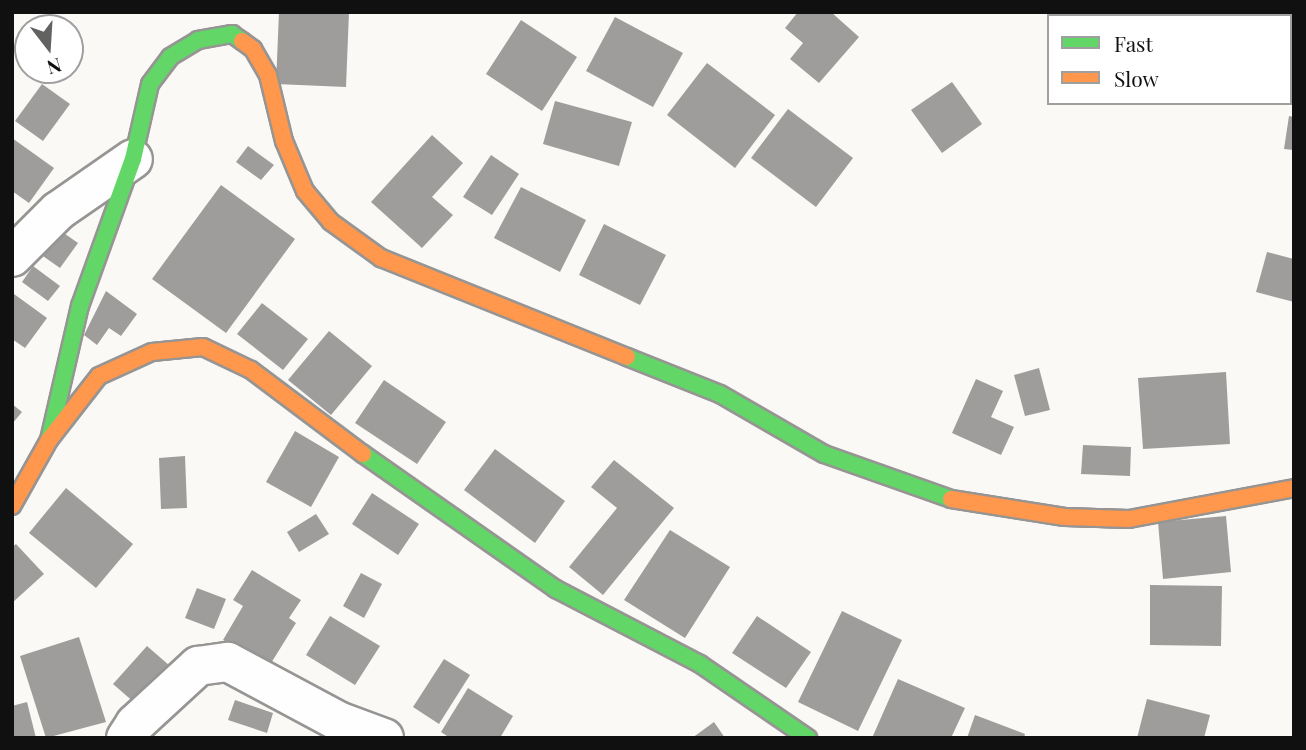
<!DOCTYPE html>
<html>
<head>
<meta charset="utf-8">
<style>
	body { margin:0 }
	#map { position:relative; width:1306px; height:750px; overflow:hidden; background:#fbf9f6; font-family:"Playfair Display",serif }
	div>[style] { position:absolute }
	.building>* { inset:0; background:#9f9d9b }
	.roads { filter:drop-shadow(2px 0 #969594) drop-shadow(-2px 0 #969594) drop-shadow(0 2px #969594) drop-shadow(0 -2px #969594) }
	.street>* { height:38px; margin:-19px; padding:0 19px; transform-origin:19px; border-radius:19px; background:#fefefe }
	.fast>* { height:16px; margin:-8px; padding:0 8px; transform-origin:8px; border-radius:8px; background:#63d668 }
	.slow>* { height:16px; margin:-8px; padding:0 8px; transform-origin:8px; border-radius:8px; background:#ff974d }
	span { translate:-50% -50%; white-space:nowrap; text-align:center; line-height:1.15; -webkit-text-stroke:7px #fff; paint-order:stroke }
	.frame { position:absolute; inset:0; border:14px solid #101010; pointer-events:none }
	.legend { position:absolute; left:1047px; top:14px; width:245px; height:91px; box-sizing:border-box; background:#fff; border:2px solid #9f9f9f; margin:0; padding:9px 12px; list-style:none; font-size:21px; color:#101010 }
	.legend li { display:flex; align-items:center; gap:14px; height:35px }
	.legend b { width:35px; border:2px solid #9f9f9f }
	.north { position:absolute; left:14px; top:14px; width:70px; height:70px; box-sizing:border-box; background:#fff; border:2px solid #9f9f9f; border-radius:50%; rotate:163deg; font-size:19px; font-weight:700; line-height:28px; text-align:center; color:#101010 }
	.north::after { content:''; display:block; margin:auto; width:24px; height:32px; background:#626260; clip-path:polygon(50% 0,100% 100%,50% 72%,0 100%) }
</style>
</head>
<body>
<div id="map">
	<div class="building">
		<div style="clip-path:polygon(279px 12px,349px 12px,346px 87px,276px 84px)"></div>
		<div style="clip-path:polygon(798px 12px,831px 12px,859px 37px,819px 83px,790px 59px,803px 43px,785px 28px)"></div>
		<div style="clip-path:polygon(615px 17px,683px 53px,653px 107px,586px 71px)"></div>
		<div style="clip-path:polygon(521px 20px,577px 57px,542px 111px,486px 74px)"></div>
		<div style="clip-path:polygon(707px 63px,775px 115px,735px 168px,667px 115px)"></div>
		<div style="clip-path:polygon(952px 82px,982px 124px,942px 153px,911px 110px)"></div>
		<div style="clip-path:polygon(42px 84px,70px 104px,43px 141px,15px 121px)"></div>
		<div style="clip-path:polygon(555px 101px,632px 122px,619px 166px,543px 144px)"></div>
		<div style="clip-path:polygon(788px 109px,853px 158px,816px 207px,751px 158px)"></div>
		<div style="clip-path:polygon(1289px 116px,1294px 117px,1294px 150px,1284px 149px)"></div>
		<div style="clip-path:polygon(432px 135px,463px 163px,432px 197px,453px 215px,422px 248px,371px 202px)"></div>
		<div style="clip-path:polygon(12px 138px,54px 168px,29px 203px,12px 191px)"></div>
		<div style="clip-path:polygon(248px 146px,274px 165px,261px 180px,236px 162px)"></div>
		<div style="clip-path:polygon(491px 155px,519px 174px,492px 215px,463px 197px)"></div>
		<div style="clip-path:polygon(221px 185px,295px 239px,226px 333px,152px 279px)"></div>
		<div style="clip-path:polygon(521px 187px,586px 220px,560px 272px,494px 238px)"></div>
		<div style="clip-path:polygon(604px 224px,666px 255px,640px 305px,579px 275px)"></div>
		<div style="clip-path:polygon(58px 229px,78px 243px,60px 268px,40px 254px)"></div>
		<div style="clip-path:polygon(1267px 252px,1294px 259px,1294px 302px,1256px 292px)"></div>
		<div style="clip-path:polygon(33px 266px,60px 286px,48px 301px,22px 282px)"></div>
		<div style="clip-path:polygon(106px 291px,137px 314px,121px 336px,109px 328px,97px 345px,84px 335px)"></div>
		<div style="clip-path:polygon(14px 294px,47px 318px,25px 348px,12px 339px)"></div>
		<div style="clip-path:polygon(262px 303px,308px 339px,283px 370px,237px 334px)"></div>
		<div style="clip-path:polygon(329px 331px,372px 366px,331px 415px,288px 380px)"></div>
		<div style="clip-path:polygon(1039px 368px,1050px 410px,1025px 416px,1014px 375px)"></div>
		<div style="clip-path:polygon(1226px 372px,1230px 444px,1143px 449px,1138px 378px)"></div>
		<div style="clip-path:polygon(976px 379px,1003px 391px,991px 417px,1014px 427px,1001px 455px,952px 433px)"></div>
		<div style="clip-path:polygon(384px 380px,446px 422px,417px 464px,355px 423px)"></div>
		<div style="clip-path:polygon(12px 404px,22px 412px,12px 424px)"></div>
		<div style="clip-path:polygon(295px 431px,339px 457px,311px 507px,266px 482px)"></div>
		<div style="clip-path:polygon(1083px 445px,1131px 447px,1130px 476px,1081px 474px)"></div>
		<div style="clip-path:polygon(495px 449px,565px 501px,535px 543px,464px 490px)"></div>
		<div style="clip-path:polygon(185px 456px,187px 508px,161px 509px,159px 458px)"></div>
		<div style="clip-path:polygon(614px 460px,674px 508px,603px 595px,569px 567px,617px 508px,591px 487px)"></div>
		<div style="clip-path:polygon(66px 488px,133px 544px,96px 588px,29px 533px)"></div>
		<div style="clip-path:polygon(372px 493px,419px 524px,398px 555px,352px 524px)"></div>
		<div style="clip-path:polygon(316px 514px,329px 534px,299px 552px,287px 532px)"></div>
		<div style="clip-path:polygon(1226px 516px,1231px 572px,1163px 579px,1158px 522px)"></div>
		<div style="clip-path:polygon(670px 530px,730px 567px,685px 638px,624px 600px)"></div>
		<div style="clip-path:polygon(16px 544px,44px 574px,12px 603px,12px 547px)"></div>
		<div style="clip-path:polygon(252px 570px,301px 600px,289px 618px,296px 623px,268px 668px,223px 640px,243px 606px,233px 600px)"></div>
		<div style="clip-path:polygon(361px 573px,382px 584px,364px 618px,343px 606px)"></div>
		<div style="clip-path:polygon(1150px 585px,1222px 586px,1221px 646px,1150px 645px)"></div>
		<div style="clip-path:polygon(197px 588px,226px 599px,214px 629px,185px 618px)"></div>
		<div style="clip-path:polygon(842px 611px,902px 640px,858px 731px,798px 702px)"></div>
		<div style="clip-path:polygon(330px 616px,380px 646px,355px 685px,306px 655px)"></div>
		<div style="clip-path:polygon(757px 616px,811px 652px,786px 688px,732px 653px)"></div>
		<div style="clip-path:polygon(79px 637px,106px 722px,46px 738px,20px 656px)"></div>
		<div style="clip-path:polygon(147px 646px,170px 666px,136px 704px,113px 684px)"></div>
		<div style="clip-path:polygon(444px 659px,470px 675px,439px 724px,413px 707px)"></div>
		<div style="clip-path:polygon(898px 679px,965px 708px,951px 738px,872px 738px)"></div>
		<div style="clip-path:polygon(468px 688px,513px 716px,500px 738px,450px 738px,441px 732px)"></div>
		<div style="clip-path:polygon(1147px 699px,1210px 715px,1204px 738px,1137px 738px)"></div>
		<div style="clip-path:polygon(235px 700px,273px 713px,267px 733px,228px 720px)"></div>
		<div style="clip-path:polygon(27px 702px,36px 738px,12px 738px,12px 706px)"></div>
		<div style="clip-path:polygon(975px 715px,1025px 734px,1024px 738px,967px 738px)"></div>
		<div style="clip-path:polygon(714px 722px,725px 738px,692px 738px)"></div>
	</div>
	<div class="roads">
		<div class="street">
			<div style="left:12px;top:257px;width:65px;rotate:-45deg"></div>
			<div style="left:58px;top:211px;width:91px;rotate:-34.7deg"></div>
			<div style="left:126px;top:738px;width:17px;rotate:-57deg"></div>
			<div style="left:135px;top:724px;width:86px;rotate:-42.6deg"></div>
			<div style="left:198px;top:666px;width:30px;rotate:-8deg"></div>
			<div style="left:228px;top:662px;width:125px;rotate:28.2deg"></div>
			<div style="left:338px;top:721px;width:49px;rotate:20.3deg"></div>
		</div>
		<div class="fast">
			<div style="left:627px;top:357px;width:100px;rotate:21.7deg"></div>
			<div style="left:720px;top:394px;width:120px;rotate:30deg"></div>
			<div style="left:824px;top:454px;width:135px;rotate:19.5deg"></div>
			<div style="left:49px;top:440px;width:138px;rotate:-77deg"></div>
			<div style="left:80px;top:306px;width:156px;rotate:-70.2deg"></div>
			<div style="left:133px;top:159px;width:77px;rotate:-77.2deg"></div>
			<div style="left:150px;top:84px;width:34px;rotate:-53deg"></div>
			<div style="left:170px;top:57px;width:33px;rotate:-31deg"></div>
			<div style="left:198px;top:40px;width:35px;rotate:-10deg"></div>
			<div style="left:232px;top:34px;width:12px;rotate:35deg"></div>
			<div style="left:363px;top:454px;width:236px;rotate:35deg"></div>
			<div style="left:556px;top:589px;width:162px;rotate:27.5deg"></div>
			<div style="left:700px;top:664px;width:131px;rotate:34.4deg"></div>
		</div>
		<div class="slow">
			<div style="left:242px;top:41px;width:14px;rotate:36deg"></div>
			<div style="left:253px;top:49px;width:30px;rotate:60deg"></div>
			<div style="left:268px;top:75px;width:68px;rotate:76.4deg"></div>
			<div style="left:284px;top:141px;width:54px;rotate:67.2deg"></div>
			<div style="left:305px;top:191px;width:40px;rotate:50deg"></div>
			<div style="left:331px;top:222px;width:62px;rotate:35.8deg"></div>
			<div style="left:381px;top:258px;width:265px;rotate:21.9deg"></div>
			<div style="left:951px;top:499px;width:115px;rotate:9deg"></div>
			<div style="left:1065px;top:517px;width:64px;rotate:1.8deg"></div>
			<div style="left:1129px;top:519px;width:168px;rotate:-10.6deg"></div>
			<div style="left:12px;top:506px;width:76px;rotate:-60.7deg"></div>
			<div style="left:49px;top:440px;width:81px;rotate:-52deg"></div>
			<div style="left:99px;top:376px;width:58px;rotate:-24.4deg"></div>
			<div style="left:152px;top:352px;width:51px;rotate:-5.6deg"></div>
			<div style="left:203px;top:347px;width:53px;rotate:25.6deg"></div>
			<div style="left:251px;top:370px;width:140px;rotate:36.9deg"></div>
		</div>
	</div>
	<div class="frame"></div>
	<ul class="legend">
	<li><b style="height:9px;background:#63d668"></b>Fast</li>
	<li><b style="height:9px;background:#ff974d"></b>Slow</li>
	</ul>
	<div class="north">N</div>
</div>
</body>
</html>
